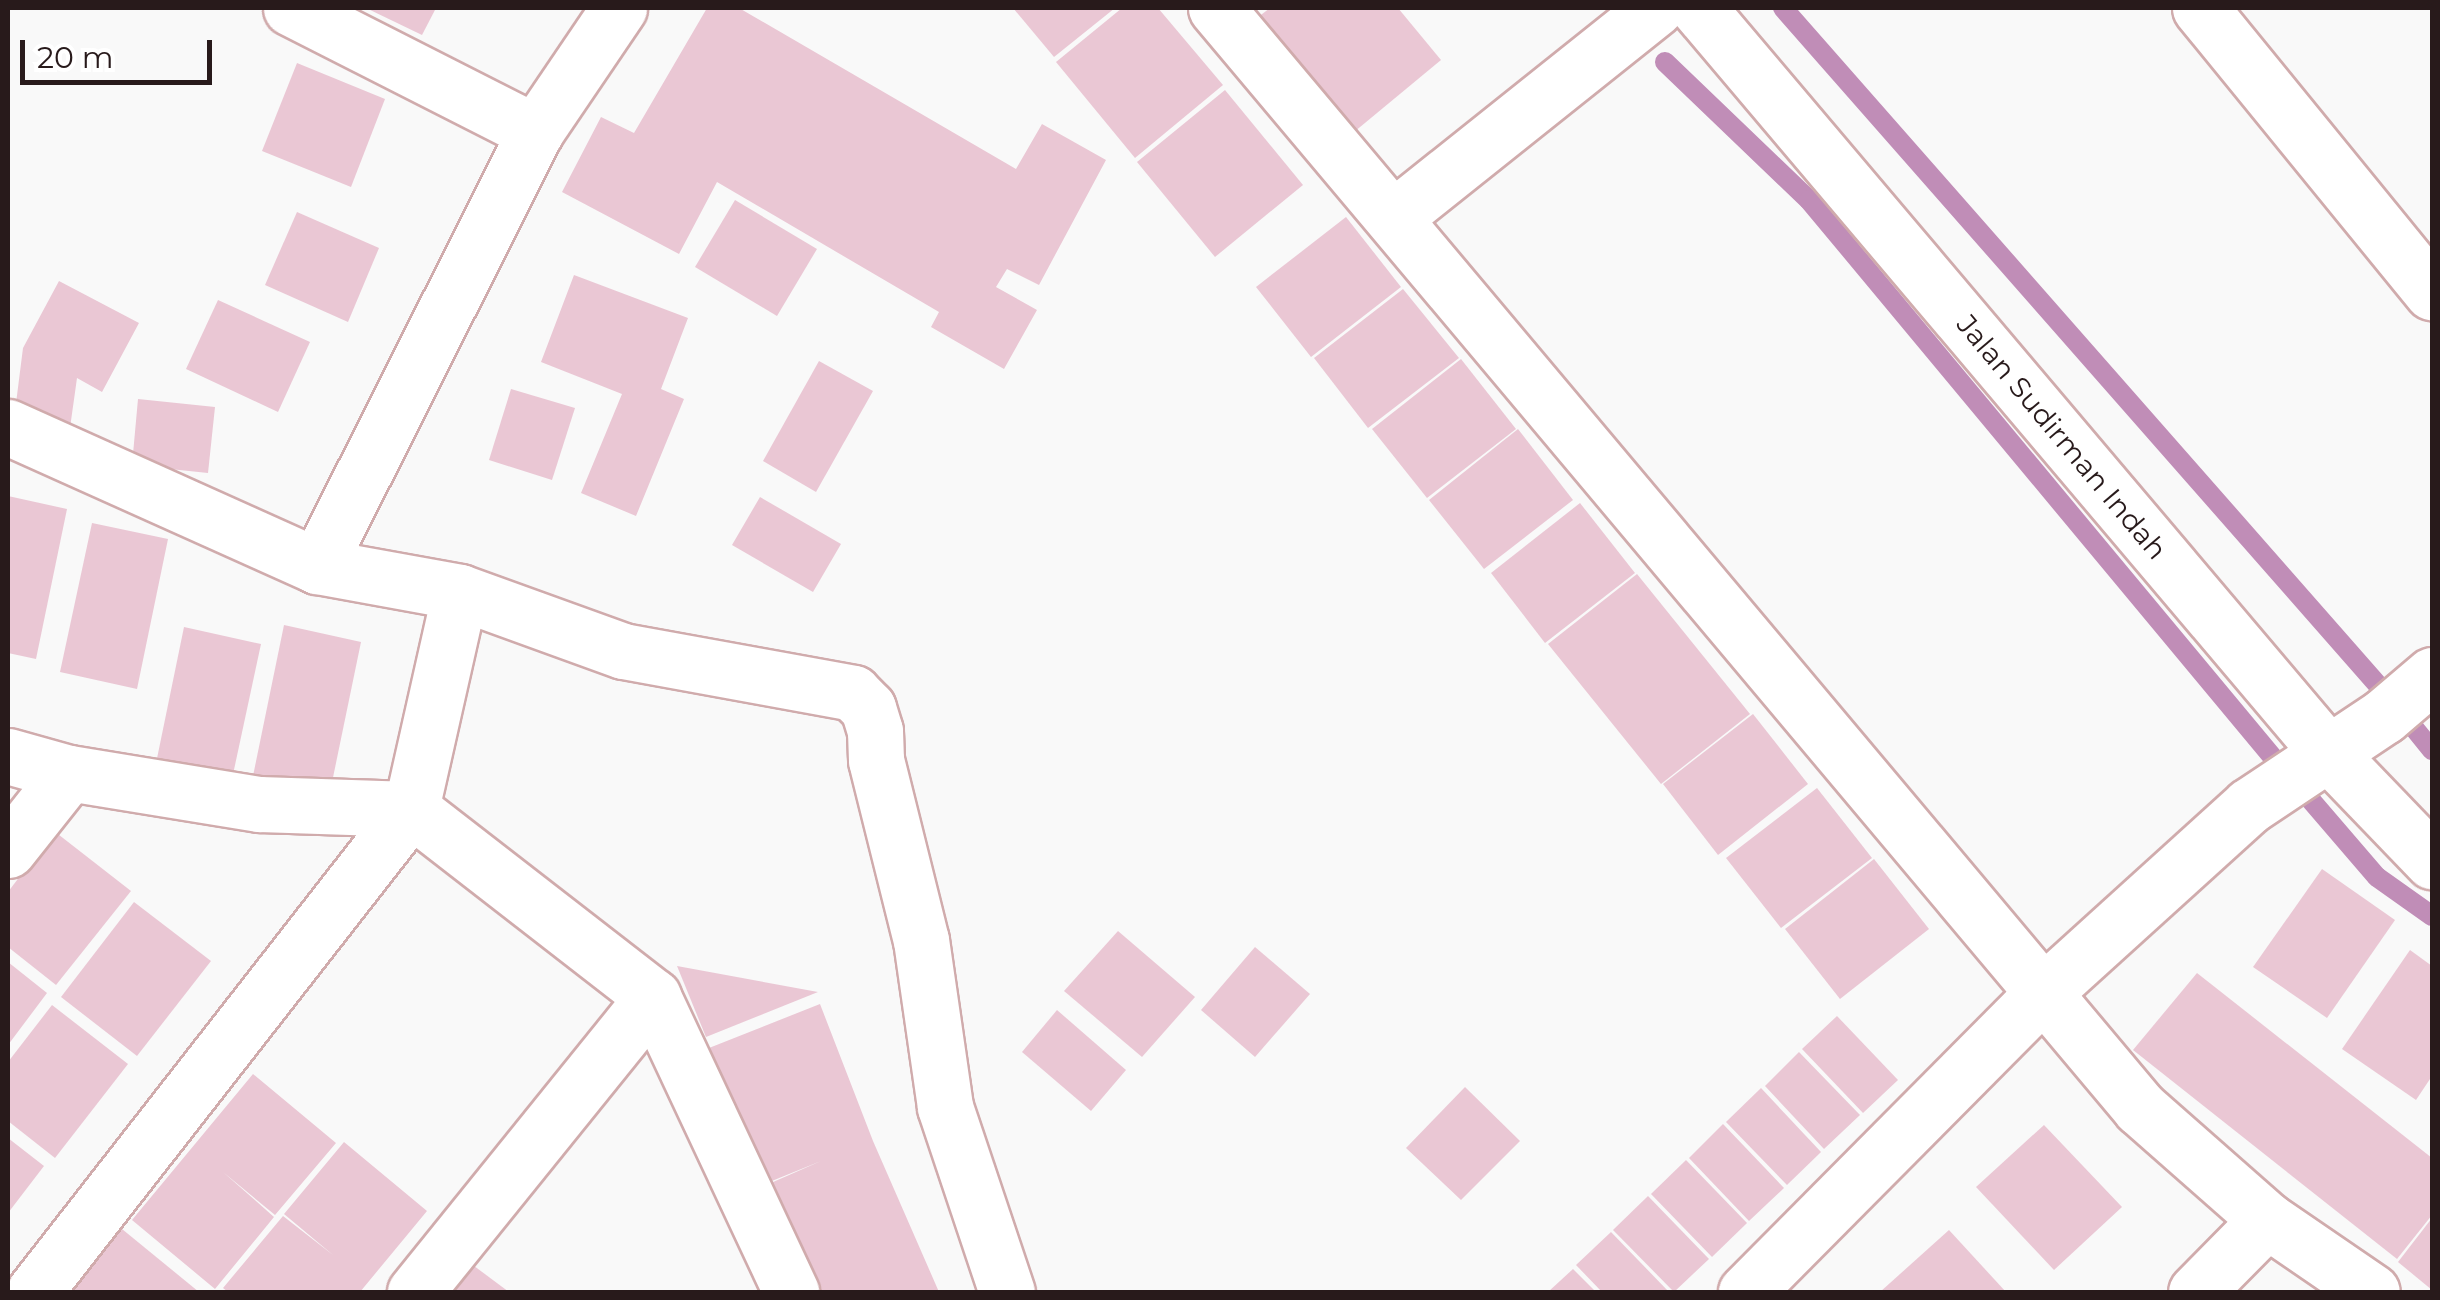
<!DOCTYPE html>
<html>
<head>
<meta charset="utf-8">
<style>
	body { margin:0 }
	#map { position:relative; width:2440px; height:1300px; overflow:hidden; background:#f9f9f9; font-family:Montserrat,sans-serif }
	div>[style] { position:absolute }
	.stream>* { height:20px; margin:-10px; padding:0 10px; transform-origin:10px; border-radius:10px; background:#c08db7 }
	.building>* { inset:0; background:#eac7d4 }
	.roads { filter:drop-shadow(2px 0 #d0abac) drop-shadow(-2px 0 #d0abac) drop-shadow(0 2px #d0abac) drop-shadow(0 -2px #d0abac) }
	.street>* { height:55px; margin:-27.5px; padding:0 27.5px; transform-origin:27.5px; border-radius:27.5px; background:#fff }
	span { translate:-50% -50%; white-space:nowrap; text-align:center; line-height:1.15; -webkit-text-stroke:8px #fff; paint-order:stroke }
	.street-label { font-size:28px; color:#281a1b }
	.frame { position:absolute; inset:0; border:10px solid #281a1b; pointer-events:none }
	.scale { position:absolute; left:20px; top:40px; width:192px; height:45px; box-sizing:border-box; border:5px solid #281a1b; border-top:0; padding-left:12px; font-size:30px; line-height:35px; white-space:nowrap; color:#281a1b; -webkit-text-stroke:8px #fff; paint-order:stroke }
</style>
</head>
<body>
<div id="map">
	<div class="stream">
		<div style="left:1783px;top:8px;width:901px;rotate:48.69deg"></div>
		<div style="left:1665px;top:62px;width:199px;rotate:43.8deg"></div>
		<div style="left:1809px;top:200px;width:729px;rotate:50.23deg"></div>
		<div style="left:2410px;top:723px;width:35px;rotate:51deg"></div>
		<div style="left:2303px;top:791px;width:113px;rotate:49.3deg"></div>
		<div style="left:2377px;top:877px;width:67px;rotate:35.3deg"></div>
	</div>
	<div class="building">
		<div style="clip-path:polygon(366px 8px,436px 8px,422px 35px)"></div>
		<div style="clip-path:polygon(707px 8px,739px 8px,1016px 169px,1042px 124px,1106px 160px,1039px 285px,1007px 269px,996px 287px,1037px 310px,1004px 369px,931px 327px,939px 312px,717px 182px,679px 254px,562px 192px,601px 117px,634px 133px)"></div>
		<div style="clip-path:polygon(1013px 8px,1115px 8px,1054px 57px)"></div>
		<div style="clip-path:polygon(1122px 8px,1158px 8px,1223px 85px,1135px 158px,1056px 62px)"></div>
		<div style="clip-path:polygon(1270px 8px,1398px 8px,1441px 60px,1348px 137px,1253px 21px)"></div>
		<div style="clip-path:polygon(297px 63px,385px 99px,351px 187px,262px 151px)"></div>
		<div style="clip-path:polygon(1225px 90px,1303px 185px,1215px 257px,1137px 162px)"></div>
		<div style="clip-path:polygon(735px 200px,817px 249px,777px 316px,695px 267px)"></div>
		<div style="clip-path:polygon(297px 212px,379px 248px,348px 322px,265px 285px)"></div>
		<div style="clip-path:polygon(1346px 217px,1401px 287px,1311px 357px,1256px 287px)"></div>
		<div style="clip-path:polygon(574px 275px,688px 318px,661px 389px,684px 399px,636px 516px,581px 493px,622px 394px,541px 362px)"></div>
		<div style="clip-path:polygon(59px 281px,139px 323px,102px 392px,77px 378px,70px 428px,14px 419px,23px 348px)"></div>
		<div style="clip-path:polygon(1403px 289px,1459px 358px,1368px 428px,1314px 358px)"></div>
		<div style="clip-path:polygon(218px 300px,310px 342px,278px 412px,186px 369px)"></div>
		<div style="clip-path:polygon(1461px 359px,1516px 429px,1427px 498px,1372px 429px)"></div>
		<div style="clip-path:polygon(819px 361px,873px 391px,816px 492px,763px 461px)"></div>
		<div style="clip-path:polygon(511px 389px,575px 408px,552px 480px,489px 460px)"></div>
		<div style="clip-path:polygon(138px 399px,215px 407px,208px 473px,132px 465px)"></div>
		<div style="clip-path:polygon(1518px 429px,1573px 500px,1484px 569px,1429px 500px)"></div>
		<div style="clip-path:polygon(8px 496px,67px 509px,36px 659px,8px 653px)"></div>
		<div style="clip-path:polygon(760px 497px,841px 544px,813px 592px,732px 545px)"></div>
		<div style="clip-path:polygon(1580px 503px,1635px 573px,1545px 643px,1491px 573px)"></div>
		<div style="clip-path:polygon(92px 523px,168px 539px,137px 689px,60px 672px)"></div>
		<div style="clip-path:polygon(1637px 574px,1750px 714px,1661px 784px,1548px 644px)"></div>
		<div style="clip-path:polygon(284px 625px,361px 642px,330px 792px,253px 776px)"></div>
		<div style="clip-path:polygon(184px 627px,261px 644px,229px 793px,153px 778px)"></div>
		<div style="clip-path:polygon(1753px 714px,1808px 784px,1718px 855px,1663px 784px)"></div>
		<div style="clip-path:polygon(1817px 788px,1872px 858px,1781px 928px,1726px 858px)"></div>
		<div style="clip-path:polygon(54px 831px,131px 891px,56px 985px,8px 947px,8px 892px)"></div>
		<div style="clip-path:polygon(1874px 859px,1929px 929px,1840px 999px,1785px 929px)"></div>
		<div style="clip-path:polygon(2322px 869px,2395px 920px,2327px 1018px,2253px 967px)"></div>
		<div style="clip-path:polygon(134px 902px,211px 961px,137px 1056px,61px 997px)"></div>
		<div style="clip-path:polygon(1118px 931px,1195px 997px,1142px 1057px,1064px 991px)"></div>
		<div style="clip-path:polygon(1255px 947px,1310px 994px,1255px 1057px,1201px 1010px)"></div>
		<div style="clip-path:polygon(2410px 950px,2432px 966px,2432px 1076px,2416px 1100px,2342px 1049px)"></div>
		<div style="clip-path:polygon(8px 962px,47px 993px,8px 1045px)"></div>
		<div style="clip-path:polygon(677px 966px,818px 992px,706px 1037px)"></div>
		<div style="clip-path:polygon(2197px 973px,2432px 1158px,2432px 1215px,2397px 1259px,2133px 1050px)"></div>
		<div style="clip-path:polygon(820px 1004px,873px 1141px,939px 1292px,810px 1292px,764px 1186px,821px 1161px,762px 1185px,709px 1048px)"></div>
		<div style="clip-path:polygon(52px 1005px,128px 1064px,55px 1158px,8px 1121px,8px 1062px)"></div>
		<div style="clip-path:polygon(1057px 1010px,1126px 1070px,1091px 1111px,1022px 1052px)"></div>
		<div style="clip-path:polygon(1837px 1016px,1898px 1080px,1863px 1113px,1802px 1049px)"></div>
		<div style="clip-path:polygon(1799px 1052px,1860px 1115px,1824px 1149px,1765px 1086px)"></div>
		<div style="clip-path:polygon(253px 1074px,336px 1143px,275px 1215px,223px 1172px,274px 1217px,215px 1289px,132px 1220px)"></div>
		<div style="clip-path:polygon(1465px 1087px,1520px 1141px,1461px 1200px,1406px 1148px)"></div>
		<div style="clip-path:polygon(1761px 1088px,1821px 1152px,1787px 1185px,1726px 1122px)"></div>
		<div style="clip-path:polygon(1723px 1124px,1784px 1188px,1749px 1221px,1689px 1158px)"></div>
		<div style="clip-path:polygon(2044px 1125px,2122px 1207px,2054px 1270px,1976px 1187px)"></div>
		<div style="clip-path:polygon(8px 1138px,44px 1166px,8px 1213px)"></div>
		<div style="clip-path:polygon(344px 1142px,427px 1211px,360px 1292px,228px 1292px,223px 1288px,283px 1216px,333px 1255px,284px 1214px)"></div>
		<div style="clip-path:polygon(1686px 1160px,1747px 1223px,1712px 1257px,1651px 1194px)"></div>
		<div style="clip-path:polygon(1648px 1196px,1709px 1259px,1674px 1292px,1613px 1230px)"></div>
		<div style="clip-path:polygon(2432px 1218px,2432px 1290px,2398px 1262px)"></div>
		<div style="clip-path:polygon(122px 1229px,199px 1292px,70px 1292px)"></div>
		<div style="clip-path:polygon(1949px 1230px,2006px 1292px,1880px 1292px)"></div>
		<div style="clip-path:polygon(1611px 1232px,1669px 1292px,1602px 1292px,1576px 1265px)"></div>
		<div style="clip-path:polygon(454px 1251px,509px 1292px,422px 1292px)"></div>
		<div style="clip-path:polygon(1573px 1269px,1596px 1292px,1548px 1292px)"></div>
	</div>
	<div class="roads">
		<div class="street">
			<div style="left:291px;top:8px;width:274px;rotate:26.9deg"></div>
			<div style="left:1216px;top:8px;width:1437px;rotate:49.97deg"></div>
			<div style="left:2140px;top:1108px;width:169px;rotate:41.4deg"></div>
			<div style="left:2267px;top:1220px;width:127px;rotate:34.4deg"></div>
			<div style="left:1698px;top:8px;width:977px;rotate:49.77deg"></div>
			<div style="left:2329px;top:754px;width:149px;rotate:46.1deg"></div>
			<div style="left:2200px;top:8px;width:367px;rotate:50.8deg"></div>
			<div style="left:1394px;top:217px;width:335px;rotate:-38.6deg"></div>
			<div style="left:8px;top:427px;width:339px;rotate:24.2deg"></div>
			<div style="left:317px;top:566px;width:145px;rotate:10.3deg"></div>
			<div style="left:460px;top:592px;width:173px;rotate:19.9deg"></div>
			<div style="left:623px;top:651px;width:234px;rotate:10.3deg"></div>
			<div style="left:853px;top:693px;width:21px;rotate:45deg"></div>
			<div style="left:868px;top:708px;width:24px;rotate:73deg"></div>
			<div style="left:875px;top:731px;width:29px;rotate:88deg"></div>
			<div style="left:876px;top:760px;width:186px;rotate:76deg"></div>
			<div style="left:921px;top:940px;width:169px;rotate:81.8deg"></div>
			<div style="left:945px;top:1107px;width:195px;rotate:71.5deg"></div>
			<div style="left:317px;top:566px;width:486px;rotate:-63.3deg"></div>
			<div style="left:535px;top:132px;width:150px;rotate:-55.9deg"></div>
			<div style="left:8px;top:756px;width:63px;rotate:15.6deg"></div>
			<div style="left:69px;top:773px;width:193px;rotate:9.3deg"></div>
			<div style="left:259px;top:804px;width:152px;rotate:1.9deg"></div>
			<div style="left:411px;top:809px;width:306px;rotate:37.8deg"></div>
			<div style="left:653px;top:997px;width:326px;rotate:64.9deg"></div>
			<div style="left:8px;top:850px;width:98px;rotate:-51.6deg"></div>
			<div style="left:34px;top:1292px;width:613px;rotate:-52.03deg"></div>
			<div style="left:411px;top:809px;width:222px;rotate:-77.3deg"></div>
			<div style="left:415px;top:1292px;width:379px;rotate:-51.1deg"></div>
			<div style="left:1746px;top:1292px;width:423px;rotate:-45.2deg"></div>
			<div style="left:2044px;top:992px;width:277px;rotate:-42.2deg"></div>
			<div style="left:2249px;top:806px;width:162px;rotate:-33.7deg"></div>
			<div style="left:2384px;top:716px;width:63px;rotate:-40.5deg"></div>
			<div style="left:2196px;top:1292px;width:101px;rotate:-45.4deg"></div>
		</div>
	</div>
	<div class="street-label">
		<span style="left:2062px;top:437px;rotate:50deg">Jalan Sudirman Indah</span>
	</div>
	<div class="frame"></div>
	<div class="scale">20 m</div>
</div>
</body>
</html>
